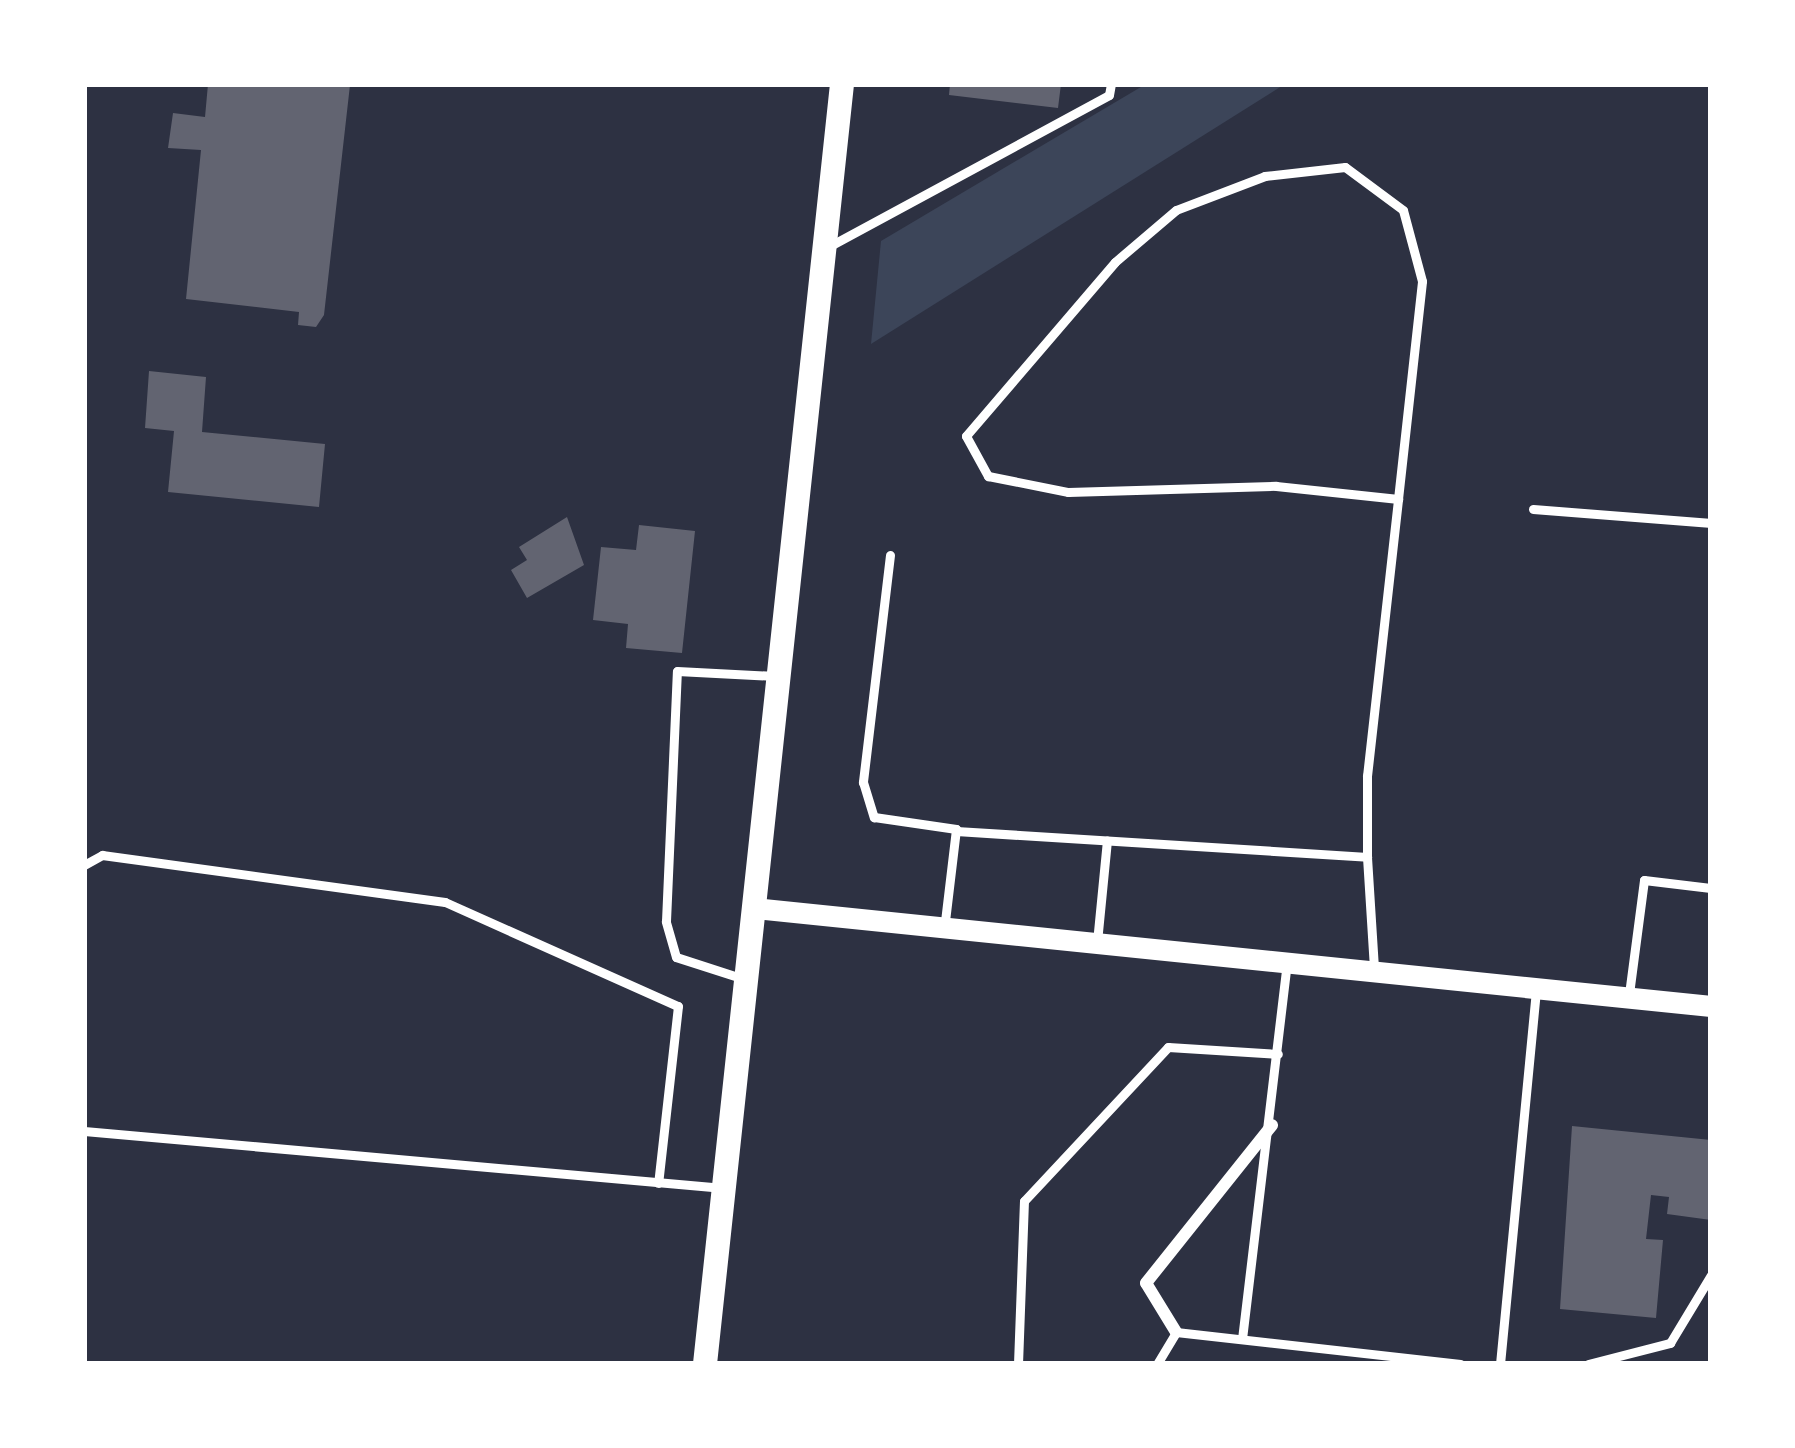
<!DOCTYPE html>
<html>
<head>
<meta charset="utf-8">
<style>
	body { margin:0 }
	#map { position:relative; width:1795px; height:1448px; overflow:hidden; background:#2d3142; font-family:Raleway,sans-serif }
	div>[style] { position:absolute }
	.green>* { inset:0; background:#3c4559 }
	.building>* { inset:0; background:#626471 }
	.service>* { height:9px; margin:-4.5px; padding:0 4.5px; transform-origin:4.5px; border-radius:4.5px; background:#fff }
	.minor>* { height:12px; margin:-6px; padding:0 6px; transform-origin:6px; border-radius:6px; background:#fff }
	.tertiary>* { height:21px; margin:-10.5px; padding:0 10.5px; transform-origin:10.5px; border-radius:10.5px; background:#fff }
	.secondary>* { height:24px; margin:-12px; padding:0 12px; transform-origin:12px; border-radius:12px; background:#fff }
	span { translate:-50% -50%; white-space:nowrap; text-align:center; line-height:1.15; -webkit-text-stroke:12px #fff; paint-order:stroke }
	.frame { position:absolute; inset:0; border:87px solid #fff; pointer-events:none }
</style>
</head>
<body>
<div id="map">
	<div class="green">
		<div style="clip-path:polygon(1146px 84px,1285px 84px,871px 344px,881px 241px)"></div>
	</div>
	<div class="building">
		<div style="clip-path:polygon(208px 84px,350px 85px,324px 315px,316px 327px,298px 325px,299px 312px,186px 299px,201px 150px,168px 148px,173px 113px,205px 117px)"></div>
		<div style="clip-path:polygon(950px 84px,1061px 84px,1058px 108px,949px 95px)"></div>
		<div style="clip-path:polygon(149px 371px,206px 377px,202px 432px,325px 444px,319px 507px,168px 492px,174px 431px,145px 428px)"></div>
		<div style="clip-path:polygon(567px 517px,584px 565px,527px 598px,511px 570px,527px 560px,519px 547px)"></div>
		<div style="clip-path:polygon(639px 525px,695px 531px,682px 653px,626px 648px,628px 624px,593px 620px,601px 547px,636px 550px)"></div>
		<div style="clip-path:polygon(1572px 1126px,1711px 1140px,1711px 1220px,1667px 1214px,1669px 1197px,1651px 1195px,1646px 1239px,1663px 1240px,1656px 1318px,1560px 1309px)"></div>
	</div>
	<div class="service">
		<div style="left:828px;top:247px;width:319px;rotate:-28.4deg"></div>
		<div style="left:1109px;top:95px;width:11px;rotate:-80deg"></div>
		<div style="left:1533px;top:509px;width:179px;rotate:4.5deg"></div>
		<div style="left:890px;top:555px;width:229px;rotate:96.8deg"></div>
		<div style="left:863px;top:782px;width:37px;rotate:73deg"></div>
		<div style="left:874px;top:817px;width:83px;rotate:8.3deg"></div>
		<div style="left:956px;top:829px;width:101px;rotate:96.8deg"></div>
		<div style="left:956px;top:831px;width:412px;rotate:3.6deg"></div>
		<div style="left:1367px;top:857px;width:111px;rotate:86.4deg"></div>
		<div style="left:1367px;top:857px;width:81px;rotate:-90deg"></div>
		<div style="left:1367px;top:776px;width:279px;rotate:-83.6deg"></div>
		<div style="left:1398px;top:499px;width:219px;rotate:-83.7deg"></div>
		<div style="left:1422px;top:281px;width:73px;rotate:-105deg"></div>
		<div style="left:1403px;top:210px;width:72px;rotate:-143.4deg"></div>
		<div style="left:1345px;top:167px;width:81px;rotate:173.6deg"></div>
		<div style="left:1265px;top:176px;width:95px;rotate:159.1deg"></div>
		<div style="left:1176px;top:210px;width:80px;rotate:139.6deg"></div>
		<div style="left:1115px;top:262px;width:229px;rotate:130.6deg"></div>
		<div style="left:966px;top:436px;width:46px;rotate:61.2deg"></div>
		<div style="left:988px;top:476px;width:82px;rotate:11.3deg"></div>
		<div style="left:1068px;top:492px;width:208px;rotate:-1.7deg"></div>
		<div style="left:1276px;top:486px;width:123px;rotate:6.1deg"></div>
		<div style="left:84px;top:865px;width:21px;rotate:-29deg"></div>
		<div style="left:102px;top:855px;width:346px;rotate:7.8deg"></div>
		<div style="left:445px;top:902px;width:255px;rotate:24.1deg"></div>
		<div style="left:678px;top:1006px;width:178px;rotate:96.4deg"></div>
		<div style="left:1097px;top:942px;width:102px;rotate:-84.4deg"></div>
		<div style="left:741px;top:978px;width:68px;rotate:-162.1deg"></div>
		<div style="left:676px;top:957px;width:37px;rotate:-106deg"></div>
		<div style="left:666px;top:921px;width:250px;rotate:-87.5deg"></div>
		<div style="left:677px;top:671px;width:100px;rotate:2.9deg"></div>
		<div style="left:1629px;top:994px;width:115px;rotate:-82.5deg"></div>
		<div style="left:1644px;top:880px;width:67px;rotate:6.8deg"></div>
		<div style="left:84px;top:1131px;width:642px;rotate:5.1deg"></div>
		<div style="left:1242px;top:1339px;width:379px;rotate:-83.2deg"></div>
		<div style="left:1018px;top:1364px;width:163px;rotate:-87.9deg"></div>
		<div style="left:1024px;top:1201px;width:211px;rotate:-46.9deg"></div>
		<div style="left:1168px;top:1047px;width:110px;rotate:3.6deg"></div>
		<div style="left:1157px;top:1364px;width:37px;rotate:-59deg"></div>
		<div style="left:1176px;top:1332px;width:286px;rotate:6.4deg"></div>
		<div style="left:1500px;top:1364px;width:377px;rotate:-84.5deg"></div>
		<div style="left:1588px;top:1364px;width:85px;rotate:-14.4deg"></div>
		<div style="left:1670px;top:1343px;width:79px;rotate:-58.9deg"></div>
	</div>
	<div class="minor">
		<div style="left:1176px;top:1332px;width:57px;rotate:-121.5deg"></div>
		<div style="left:1146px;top:1283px;width:202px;rotate:-51.4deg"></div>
	</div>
	<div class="tertiary">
		<div style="left:754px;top:908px;width:962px;rotate:5.85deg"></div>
	</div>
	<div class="secondary">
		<div style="left:705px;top:1364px;width:1287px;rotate:-83.89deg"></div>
	</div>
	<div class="frame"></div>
</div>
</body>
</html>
